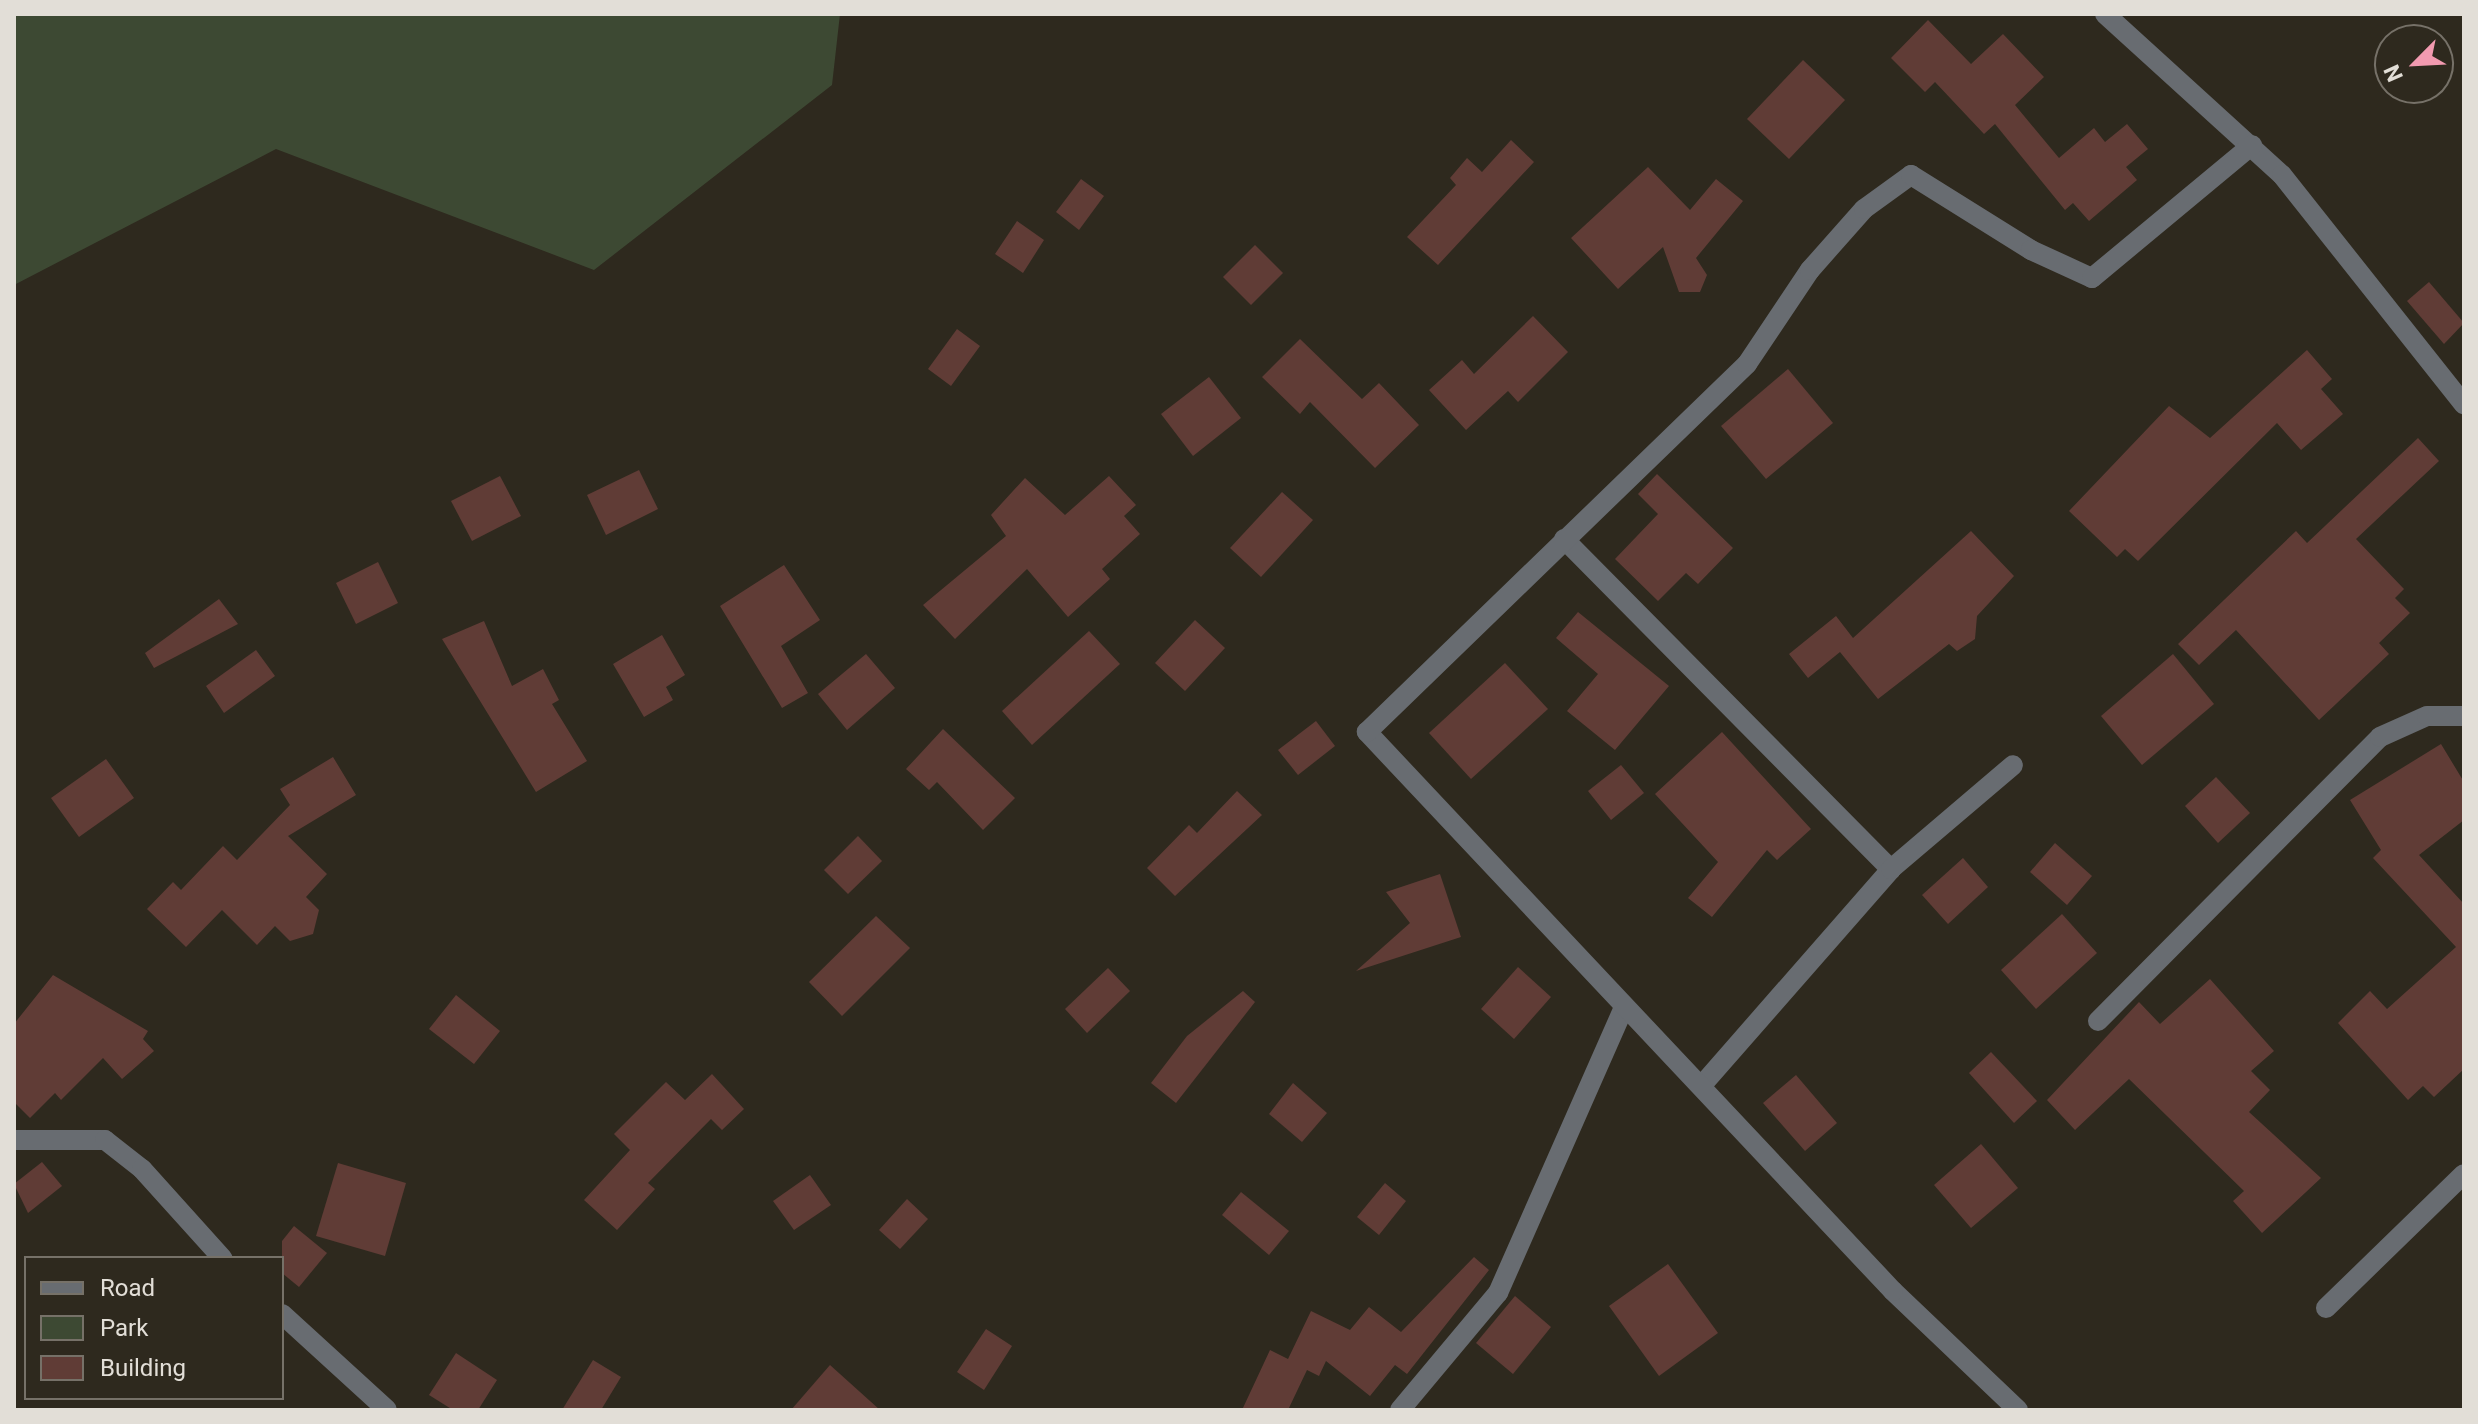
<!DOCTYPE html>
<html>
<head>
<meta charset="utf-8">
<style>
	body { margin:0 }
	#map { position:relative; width:2478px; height:1424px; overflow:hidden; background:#2e291e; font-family:Roboto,sans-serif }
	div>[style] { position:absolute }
	.green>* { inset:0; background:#3d4933 }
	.building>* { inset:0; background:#603c36 }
	.minor>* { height:20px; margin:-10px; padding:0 10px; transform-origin:10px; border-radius:10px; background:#686c71 }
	span { translate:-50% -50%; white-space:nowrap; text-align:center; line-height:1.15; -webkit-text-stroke:6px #2e291e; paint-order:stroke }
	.frame { position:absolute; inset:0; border:16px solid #e2ded7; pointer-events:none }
	.legend { position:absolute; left:24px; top:1256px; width:260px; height:144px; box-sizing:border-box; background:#2e291e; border:2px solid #767168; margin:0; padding:10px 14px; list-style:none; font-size:24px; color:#e2ded7 }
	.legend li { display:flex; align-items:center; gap:16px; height:40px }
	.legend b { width:40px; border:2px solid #767168 }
	.north { position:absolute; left:2374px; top:24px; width:80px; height:80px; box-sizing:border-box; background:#2e291e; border:2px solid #767168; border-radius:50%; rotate:246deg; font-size:22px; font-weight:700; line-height:32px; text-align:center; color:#e2ded7 }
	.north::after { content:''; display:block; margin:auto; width:28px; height:36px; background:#f29ab0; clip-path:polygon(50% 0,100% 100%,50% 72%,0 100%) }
</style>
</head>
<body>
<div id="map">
	<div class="green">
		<div style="clip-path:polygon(14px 14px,840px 14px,832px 85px,594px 270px,276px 149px,14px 285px)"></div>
	</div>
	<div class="building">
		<div style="clip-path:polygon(1928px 20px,1971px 64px,2003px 34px,2044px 77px,2015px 105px,2059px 158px,2094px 128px,2105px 142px,2127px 124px,2148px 149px,2126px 167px,2137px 180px,2089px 221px,2073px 203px,2065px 210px,1995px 124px,1984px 134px,1935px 82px,1925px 92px,1891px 58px)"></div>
		<div style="clip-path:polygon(1803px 60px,1845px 100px,1789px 159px,1747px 119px)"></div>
		<div style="clip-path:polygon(1511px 140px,1534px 162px,1438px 265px,1407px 237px,1456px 185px,1450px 178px,1467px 158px,1482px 172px)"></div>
		<div style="clip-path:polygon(1648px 167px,1690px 210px,1716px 179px,1743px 201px,1696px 258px,1707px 275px,1700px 292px,1679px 292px,1663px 247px,1618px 289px,1571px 238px)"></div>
		<div style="clip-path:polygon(1081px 179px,1104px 196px,1079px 230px,1056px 212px)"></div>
		<div style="clip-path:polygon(1017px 221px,1044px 240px,1023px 273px,995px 254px)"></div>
		<div style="clip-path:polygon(1255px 245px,1283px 273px,1251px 305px,1223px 277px)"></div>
		<div style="clip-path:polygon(2429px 282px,2464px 323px,2444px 344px,2407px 301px)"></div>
		<div style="clip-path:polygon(1533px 316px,1568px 352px,1518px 402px,1508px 391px,1466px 430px,1429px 390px,1462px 360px,1474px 374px)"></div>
		<div style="clip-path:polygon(957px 329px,980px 346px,951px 386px,928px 369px)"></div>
		<div style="clip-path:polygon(1300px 339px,1362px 399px,1379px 383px,1419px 425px,1375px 468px,1310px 402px,1300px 414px,1262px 377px)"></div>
		<div style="clip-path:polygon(2307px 350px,2332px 379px,2321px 389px,2343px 414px,2301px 450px,2277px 423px,2138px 561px,2125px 549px,2117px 557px,2069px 511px,2169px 406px,2210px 438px)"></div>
		<div style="clip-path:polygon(1788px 369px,1833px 423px,1766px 479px,1721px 426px)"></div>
		<div style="clip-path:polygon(1209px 377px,1241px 418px,1193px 456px,1161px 414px)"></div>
		<div style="clip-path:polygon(2418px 438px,2439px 461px,2356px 539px,2404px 589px,2395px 598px,2410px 613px,2379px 643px,2389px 654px,2319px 720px,2236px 630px,2199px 665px,2178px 644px,2296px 531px,2307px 543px)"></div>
		<div style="clip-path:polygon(639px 470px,658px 509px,606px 535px,587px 495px)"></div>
		<div style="clip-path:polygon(1657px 474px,1733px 548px,1698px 584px,1686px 573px,1658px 601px,1615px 559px,1658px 514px,1638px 494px)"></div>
		<div style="clip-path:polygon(500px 476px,521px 516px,472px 541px,451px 501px)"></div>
		<div style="clip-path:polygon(1109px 476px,1136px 505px,1124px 516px,1140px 534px,1102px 569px,1110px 579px,1068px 617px,1027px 569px,955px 639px,923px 605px,1006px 536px,991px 515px,1025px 478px,1065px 515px)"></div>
		<div style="clip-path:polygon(1282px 492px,1313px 520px,1261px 577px,1230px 548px)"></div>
		<div style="clip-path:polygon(1971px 531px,2014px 576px,1977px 616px,1975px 639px,1957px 651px,1949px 644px,1878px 699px,1840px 652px,1808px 678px,1789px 654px,1836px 616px,1853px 638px)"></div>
		<div style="clip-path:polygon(378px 562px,398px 603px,356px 624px,336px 583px)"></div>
		<div style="clip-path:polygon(784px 565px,820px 620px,781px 646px,808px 693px,782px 708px,720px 606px)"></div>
		<div style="clip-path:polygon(219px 599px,238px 624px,154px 668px,145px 653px)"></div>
		<div style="clip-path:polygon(1578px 612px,1669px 686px,1615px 750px,1567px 711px,1598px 674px,1556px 638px)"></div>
		<div style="clip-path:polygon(1195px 620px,1225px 648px,1185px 691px,1155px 663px)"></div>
		<div style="clip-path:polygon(484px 621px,512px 686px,543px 669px,559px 700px,552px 704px,587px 761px,536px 792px,442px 639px)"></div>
		<div style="clip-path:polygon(1089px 631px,1120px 664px,1032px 745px,1002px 711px)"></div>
		<div style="clip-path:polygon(662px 635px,685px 675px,666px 687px,673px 700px,644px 717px,613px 664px)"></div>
		<div style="clip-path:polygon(256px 650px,275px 676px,224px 713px,206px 686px)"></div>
		<div style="clip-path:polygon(866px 654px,895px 688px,847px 730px,818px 694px)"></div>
		<div style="clip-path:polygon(2173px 654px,2214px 704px,2142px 765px,2101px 716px)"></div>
		<div style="clip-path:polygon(1505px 663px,1548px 709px,1471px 779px,1429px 733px)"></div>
		<div style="clip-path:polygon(1316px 721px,1335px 746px,1298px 775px,1278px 750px)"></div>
		<div style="clip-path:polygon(943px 729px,1015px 798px,983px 830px,937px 782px,929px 790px,906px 769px)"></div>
		<div style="clip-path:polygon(1722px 732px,1811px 829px,1777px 860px,1767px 850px,1712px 917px,1688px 898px,1718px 862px,1655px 794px)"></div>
		<div style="clip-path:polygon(2441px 744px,2464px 782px,2464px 820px,2419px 855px,2464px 904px,2464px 1069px,2434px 1097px,2423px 1086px,2408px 1100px,2338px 1023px,2370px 991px,2387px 1009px,2456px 947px,2373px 858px,2381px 850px,2350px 800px)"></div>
		<div style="clip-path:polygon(333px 757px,356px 795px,288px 836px,327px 874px,306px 897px,319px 910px,313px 934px,290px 941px,275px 926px,257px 945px,222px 910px,186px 947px,147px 909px,173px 882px,181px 890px,223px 846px,237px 860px,290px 805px,280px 789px)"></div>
		<div style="clip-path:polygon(106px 759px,134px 798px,79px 837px,51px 798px)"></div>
		<div style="clip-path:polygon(1621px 765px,1644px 793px,1611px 820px,1588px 791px)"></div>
		<div style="clip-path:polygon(2216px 777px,2250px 813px,2218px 843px,2185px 806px)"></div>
		<div style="clip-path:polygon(1237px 791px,1262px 815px,1175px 896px,1147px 868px,1189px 825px,1197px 833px)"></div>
		<div style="clip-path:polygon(858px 836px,882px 861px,848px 894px,824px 870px)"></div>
		<div style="clip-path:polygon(2055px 843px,2092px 876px,2067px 905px,2030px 872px)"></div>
		<div style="clip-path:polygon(1963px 858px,1988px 887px,1948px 924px,1922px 895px)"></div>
		<div style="clip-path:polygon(1440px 874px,1461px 937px,1356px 971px,1410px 923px,1386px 892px)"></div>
		<div style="clip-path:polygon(2062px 914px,2097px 953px,2036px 1009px,2001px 970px)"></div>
		<div style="clip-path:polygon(876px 916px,910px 948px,842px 1016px,809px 982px)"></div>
		<div style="clip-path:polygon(1518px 967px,1551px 997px,1514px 1039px,1481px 1009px)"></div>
		<div style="clip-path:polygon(1108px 968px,1130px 991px,1087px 1033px,1065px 1009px)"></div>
		<div style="clip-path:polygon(53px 975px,148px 1031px,143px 1039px,154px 1051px,122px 1079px,103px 1058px,61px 1100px,55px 1093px,30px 1118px,14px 1102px,14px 1024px)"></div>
		<div style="clip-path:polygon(2210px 979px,2274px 1051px,2251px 1071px,2270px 1090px,2249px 1112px,2321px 1178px,2262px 1233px,2233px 1201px,2244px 1191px,2129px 1079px,2075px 1130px,2047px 1100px,2139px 1002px,2160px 1024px)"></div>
		<div style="clip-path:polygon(1243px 991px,1255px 1002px,1176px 1103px,1151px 1083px,1187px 1036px)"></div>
		<div style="clip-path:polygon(456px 995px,500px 1031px,474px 1064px,429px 1029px)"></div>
		<div style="clip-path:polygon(1991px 1052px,2037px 1101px,2014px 1123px,1969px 1073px)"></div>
		<div style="clip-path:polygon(712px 1074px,744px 1109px,722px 1130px,711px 1119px,648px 1183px,655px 1189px,617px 1230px,584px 1200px,630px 1150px,614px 1134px,666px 1082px,685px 1100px)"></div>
		<div style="clip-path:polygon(1796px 1075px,1837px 1123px,1805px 1151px,1763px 1103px)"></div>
		<div style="clip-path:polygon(1293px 1083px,1327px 1113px,1302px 1142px,1269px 1114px)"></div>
		<div style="clip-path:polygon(1981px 1144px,2018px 1188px,1971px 1228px,1934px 1185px)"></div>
		<div style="clip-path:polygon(42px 1162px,62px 1186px,28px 1213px,14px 1184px)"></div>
		<div style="clip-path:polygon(338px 1163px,406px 1183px,385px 1256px,316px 1236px)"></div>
		<div style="clip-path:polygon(810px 1175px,831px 1205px,794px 1230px,773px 1201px)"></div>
		<div style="clip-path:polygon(1385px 1183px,1406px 1201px,1379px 1235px,1357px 1217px)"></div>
		<div style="clip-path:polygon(1241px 1192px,1289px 1231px,1269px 1255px,1222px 1215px)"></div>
		<div style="clip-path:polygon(907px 1199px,928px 1219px,900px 1249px,879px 1230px)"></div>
		<div style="clip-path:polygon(294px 1226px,327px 1253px,299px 1287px,282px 1273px,282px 1241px)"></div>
		<div style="clip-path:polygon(1474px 1257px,1489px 1270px,1407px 1374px,1395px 1365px,1370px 1396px,1326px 1361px,1319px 1376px,1307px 1370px,1288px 1410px,1242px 1410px,1270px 1350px,1288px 1359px,1311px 1311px,1350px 1330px,1369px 1307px,1401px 1332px)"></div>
		<div style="clip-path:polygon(1668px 1264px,1718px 1333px,1659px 1376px,1609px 1306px)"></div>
		<div style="clip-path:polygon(1515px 1296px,1551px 1327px,1513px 1374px,1476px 1343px)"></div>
		<div style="clip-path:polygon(986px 1329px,1012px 1346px,984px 1390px,957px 1372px)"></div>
		<div style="clip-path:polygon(456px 1353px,497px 1380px,478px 1410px,453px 1410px,429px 1395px)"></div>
		<div style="clip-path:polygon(593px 1360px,621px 1377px,601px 1410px,562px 1410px)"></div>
		<div style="clip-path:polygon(830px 1365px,880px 1410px,791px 1410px)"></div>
	</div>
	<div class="minor">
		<div style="left:2105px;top:14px;width:239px;rotate:42.3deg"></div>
		<div style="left:2282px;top:175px;width:293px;rotate:51.6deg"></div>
		<div style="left:1564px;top:539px;width:465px;rotate:45.3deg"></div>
		<div style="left:2098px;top:1021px;width:400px;rotate:-45.2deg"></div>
		<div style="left:2380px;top:737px;width:51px;rotate:-24.1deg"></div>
		<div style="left:2427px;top:716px;width:37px"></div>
		<div style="left:1703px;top:1084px;width:286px;rotate:-48.8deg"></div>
		<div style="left:1891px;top:869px;width:160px;rotate:-40.4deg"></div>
		<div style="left:14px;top:1140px;width:91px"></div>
		<div style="left:105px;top:1140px;width:47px;rotate:38.1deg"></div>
		<div style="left:142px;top:1169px;width:120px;rotate:48deg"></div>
		<div style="left:2326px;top:1308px;width:192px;rotate:-44.2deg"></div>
		<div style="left:282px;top:1314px;width:142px;rotate:42.4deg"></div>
		<div style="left:1400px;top:1410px;width:153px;rotate:-50.1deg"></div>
		<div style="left:1498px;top:1293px;width:310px;rotate:-66.2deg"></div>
		<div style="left:2018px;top:1410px;width:173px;rotate:-136.4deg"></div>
		<div style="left:1893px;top:1291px;width:768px;rotate:-133.26deg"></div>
		<div style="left:1367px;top:732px;width:529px;rotate:-44.08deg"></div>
		<div style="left:1747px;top:364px;width:113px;rotate:-56.2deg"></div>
		<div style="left:1810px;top:270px;width:81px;rotate:-48.5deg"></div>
		<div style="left:1864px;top:209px;width:58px;rotate:-35.9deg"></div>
		<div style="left:1911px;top:175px;width:142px;rotate:32deg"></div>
		<div style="left:2031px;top:250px;width:67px;rotate:24.7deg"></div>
		<div style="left:2092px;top:278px;width:208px;rotate:-39.7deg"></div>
	</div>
	<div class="frame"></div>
	<ul class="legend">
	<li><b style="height:10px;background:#686c71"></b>Road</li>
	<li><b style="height:22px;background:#3d4933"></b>Park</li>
	<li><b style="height:22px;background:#603c36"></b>Building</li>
	</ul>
	<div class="north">N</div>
</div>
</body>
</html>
